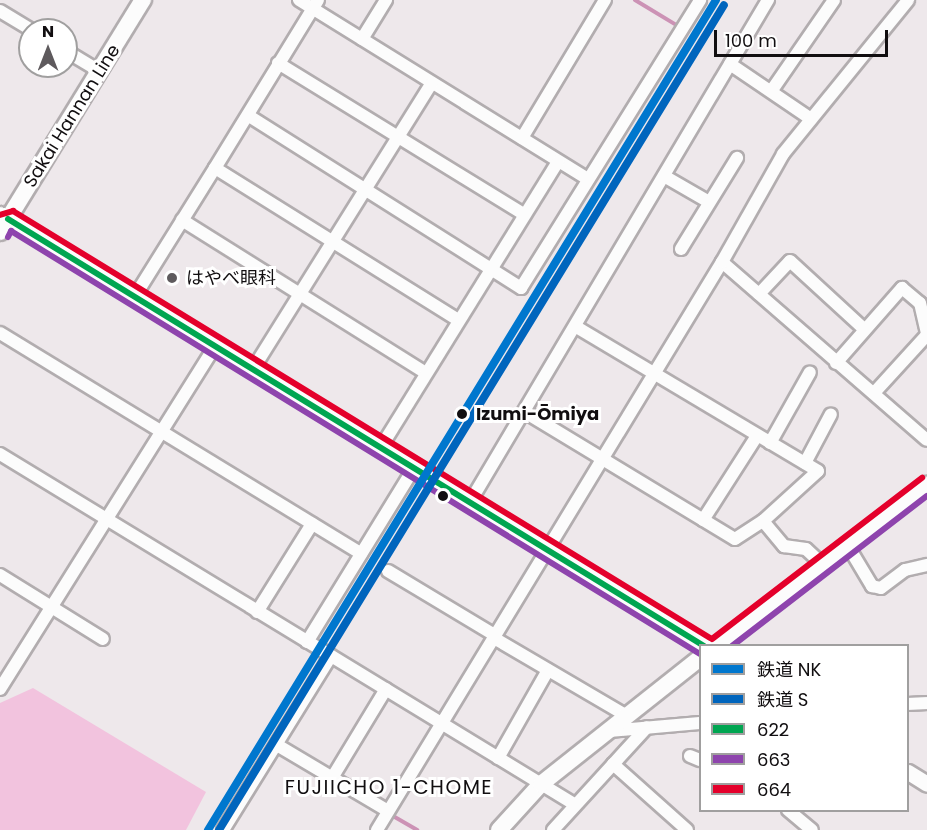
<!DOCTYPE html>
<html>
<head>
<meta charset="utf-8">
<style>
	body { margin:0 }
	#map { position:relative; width:927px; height:830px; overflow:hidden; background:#eee8eb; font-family:Poppins,"Noto Sans JP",sans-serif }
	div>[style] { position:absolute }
	.green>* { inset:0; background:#f2c3de }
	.stream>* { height:4px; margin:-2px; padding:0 2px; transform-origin:2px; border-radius:2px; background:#cc92b5 }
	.roads { filter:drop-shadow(2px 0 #b2adaf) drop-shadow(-2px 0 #b2adaf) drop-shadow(0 2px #b2adaf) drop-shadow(0 -2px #b2adaf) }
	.minor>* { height:12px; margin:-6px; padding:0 6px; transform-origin:6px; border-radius:6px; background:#fcfcfc }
	.tertiary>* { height:15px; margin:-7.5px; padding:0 7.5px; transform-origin:7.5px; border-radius:7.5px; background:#fcfcfc }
	.secondary>* { height:16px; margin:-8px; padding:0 8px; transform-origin:8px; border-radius:8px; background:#fcfcfc }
	.bus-1>* { height:6px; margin:-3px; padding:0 3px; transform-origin:3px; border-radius:3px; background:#00a651 }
	.bus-2>* { height:6px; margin:-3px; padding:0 3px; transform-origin:3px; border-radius:3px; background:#8e44ad }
	.bus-3>* { height:6px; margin:-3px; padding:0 3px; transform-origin:3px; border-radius:3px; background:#e4002b }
	.rail-1>* { height:8px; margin:-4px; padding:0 4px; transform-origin:4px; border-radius:4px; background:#0077ce }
	.rail-2>* { height:8px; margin:-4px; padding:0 4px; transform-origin:4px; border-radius:4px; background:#0065bd }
	.dots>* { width:16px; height:16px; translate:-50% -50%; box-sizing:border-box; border:3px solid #fff; border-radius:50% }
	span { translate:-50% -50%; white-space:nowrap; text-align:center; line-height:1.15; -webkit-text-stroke:6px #fff; paint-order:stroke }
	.street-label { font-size:18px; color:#110e10 }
	.poi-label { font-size:18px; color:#110e10 }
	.left { translate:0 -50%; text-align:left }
	.stop-label { font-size:18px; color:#110e10; font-weight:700 }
	.neighbourhood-label { font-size:20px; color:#110e10; letter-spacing:1.5px }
	.legend { position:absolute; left:699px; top:644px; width:210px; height:168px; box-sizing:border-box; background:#fff; border:2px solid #a09f9f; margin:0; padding:8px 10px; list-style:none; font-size:18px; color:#110e10 }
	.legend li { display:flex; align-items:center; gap:12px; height:30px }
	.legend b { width:30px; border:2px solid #a09f9f }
	.north { position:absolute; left:18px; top:18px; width:60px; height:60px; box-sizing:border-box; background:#fff; border:2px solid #a09f9f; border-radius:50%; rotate:0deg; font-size:16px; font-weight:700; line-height:24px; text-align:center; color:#110e10 }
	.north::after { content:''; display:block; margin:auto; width:21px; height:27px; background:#5e5a5d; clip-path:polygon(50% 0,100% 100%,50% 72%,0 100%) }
	.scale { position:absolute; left:714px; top:30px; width:174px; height:27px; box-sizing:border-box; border:3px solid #110e10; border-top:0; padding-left:8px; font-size:18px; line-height:21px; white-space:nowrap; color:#110e10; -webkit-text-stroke:4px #fff; paint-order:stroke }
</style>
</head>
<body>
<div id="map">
	<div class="green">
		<div style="clip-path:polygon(33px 688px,206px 792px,186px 830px,0 830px,0 703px)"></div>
	</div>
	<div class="stream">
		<div style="left:635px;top:0;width:50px;rotate:31.2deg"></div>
		<div style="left:358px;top:679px;width:20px;rotate:33deg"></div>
		<div style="left:393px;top:816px;width:28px;rotate:30deg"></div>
	</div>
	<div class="roads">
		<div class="minor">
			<div style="left:299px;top:0;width:340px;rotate:31.8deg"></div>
			<div style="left:0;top:11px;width:37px;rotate:31deg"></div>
			<div style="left:362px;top:39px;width:46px;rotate:-58.4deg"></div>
			<div style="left:66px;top:51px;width:39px;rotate:31deg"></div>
			<div style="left:278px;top:63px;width:288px;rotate:31.6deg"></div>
			<div style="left:730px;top:64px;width:98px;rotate:34.2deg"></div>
			<div style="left:772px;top:90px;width:109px;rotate:-55.4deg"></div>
			<div style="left:249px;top:116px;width:322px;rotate:32.3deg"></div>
			<div style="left:521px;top:288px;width:339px;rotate:-58.1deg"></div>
			<div style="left:522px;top:138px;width:161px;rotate:-59deg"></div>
			<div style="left:215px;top:168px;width:197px;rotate:-58.5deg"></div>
			<div style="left:664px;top:176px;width:52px;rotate:30deg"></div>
			<div style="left:182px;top:220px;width:288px;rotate:32.1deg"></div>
			<div style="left:681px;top:249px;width:107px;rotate:-58.4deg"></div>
			<div style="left:722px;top:262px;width:271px;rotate:41deg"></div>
			<div style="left:759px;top:294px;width:45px;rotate:-46.8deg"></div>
			<div style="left:790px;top:261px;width:100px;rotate:42.6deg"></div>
			<div style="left:135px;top:296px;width:151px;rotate:-58deg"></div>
			<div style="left:215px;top:168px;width:287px;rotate:32deg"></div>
			<div style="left:0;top:333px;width:423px;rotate:31.4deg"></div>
			<div style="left:836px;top:363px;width:100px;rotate:-48.7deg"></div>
			<div style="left:902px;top:288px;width:23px;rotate:40deg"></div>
			<div style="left:920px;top:303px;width:32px;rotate:77deg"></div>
			<div style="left:253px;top:369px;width:337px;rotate:-58deg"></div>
			<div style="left:874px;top:393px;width:79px;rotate:-47.6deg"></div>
			<div style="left:525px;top:412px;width:245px;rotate:31.2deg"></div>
			<div style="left:735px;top:539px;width:33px;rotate:-33deg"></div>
			<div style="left:763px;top:521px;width:74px;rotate:-42.3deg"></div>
			<div style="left:818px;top:471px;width:282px;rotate:-149.2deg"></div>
			<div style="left:770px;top:443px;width:81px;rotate:-60.6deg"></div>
			<div style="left:381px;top:447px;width:336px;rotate:-58.2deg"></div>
			<div style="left:0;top:454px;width:672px;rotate:31.37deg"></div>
			<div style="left:805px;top:463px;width:55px;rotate:-62deg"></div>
			<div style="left:470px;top:502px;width:584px;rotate:-59.31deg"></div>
			<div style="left:703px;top:520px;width:100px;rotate:-57.3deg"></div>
			<div style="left:763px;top:521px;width:33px;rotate:50deg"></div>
			<div style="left:784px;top:546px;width:22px;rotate:8deg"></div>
			<div style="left:806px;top:549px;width:23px;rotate:43deg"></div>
			<div style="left:848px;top:546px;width:47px;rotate:59deg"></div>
			<div style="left:872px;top:586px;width:9px;rotate:13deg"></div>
			<div style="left:881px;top:588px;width:30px;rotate:-37deg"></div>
			<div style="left:905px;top:570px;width:23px;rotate:-13deg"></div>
			<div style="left:388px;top:571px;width:126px;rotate:31deg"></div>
			<div style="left:0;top:575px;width:121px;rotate:31.9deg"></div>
			<div style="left:257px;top:612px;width:104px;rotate:-58deg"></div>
			<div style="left:494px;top:638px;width:152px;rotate:30.4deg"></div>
			<div style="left:307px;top:642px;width:204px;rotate:-58.4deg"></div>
			<div style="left:0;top:689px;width:405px;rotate:-57.9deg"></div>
			<div style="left:908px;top:704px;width:19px;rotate:-3deg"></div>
			<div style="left:609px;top:731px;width:91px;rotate:-5deg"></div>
			<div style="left:277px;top:745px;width:129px;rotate:30.7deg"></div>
			<div style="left:690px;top:756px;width:11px;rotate:22deg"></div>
			<div style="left:498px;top:758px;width:101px;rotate:-60.4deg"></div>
			<div style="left:613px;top:764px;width:99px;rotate:41.7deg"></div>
			<div style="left:332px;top:778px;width:104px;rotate:-58.8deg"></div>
			<div style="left:788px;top:810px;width:31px;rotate:40deg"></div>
			<div style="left:223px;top:830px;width:205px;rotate:-58.2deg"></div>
			<div style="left:377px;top:830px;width:665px;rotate:-58.73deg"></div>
			<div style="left:722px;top:262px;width:124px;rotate:-60.5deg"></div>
			<div style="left:783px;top:154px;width:198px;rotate:-50.9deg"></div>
			<div style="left:553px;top:830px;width:139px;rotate:-47.6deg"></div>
		</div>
		<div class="tertiary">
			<div style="left:0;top:214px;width:827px;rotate:31.5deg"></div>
			<div style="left:908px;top:772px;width:22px;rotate:32deg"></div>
		</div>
		<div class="secondary">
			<div style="left:0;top:232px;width:273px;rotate:-58.4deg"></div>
			<div style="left:717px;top:646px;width:265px;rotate:-37.5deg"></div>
			<div style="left:499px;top:830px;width:62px;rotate:-47.6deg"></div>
			<div style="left:541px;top:784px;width:203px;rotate:-38.4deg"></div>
		</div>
	</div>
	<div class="bus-1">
		<div style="left:8px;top:219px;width:817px;rotate:31.53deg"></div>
	</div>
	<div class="bus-2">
		<div style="left:8px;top:237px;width:7px;rotate:-63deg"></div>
		<div style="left:11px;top:231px;width:808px;rotate:31.55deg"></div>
		<div style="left:732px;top:646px;width:246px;rotate:-37.6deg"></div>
	</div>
	<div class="bus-3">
		<div style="left:0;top:215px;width:14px;rotate:-17deg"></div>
		<div style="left:13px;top:211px;width:817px;rotate:31.49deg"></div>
		<div style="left:712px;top:639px;width:265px;rotate:-37.5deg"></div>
	</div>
	<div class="rail-1">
		<div style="left:208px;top:830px;width:973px;rotate:-58.53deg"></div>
	</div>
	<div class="rail-2">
		<div style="left:219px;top:830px;width:967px;rotate:-58.53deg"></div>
	</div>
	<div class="dots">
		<div style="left:172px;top:278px;background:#5e5a5d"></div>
		<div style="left:462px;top:414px;background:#110e10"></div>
		<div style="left:443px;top:496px;background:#110e10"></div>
	</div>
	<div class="street-label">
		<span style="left:72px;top:116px;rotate:-58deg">Sakai Hannan Line</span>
	</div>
	<div class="poi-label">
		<span class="left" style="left:186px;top:278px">はやべ眼科</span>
	</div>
	<div class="stop-label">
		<span class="left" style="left:476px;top:414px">Izumi-Ōmiya</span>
	</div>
	<div class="neighbourhood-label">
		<span style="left:389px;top:787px">FUJIICHO 1-CHOME</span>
	</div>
	<ul class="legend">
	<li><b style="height:8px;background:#0077ce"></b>鉄道 NK</li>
	<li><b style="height:8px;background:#0065bd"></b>鉄道 S</li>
	<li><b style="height:8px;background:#00a651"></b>622</li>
	<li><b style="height:8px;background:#8e44ad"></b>663</li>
	<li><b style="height:8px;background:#e4002b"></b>664</li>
	</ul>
	<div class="north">N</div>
	<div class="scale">100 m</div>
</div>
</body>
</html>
